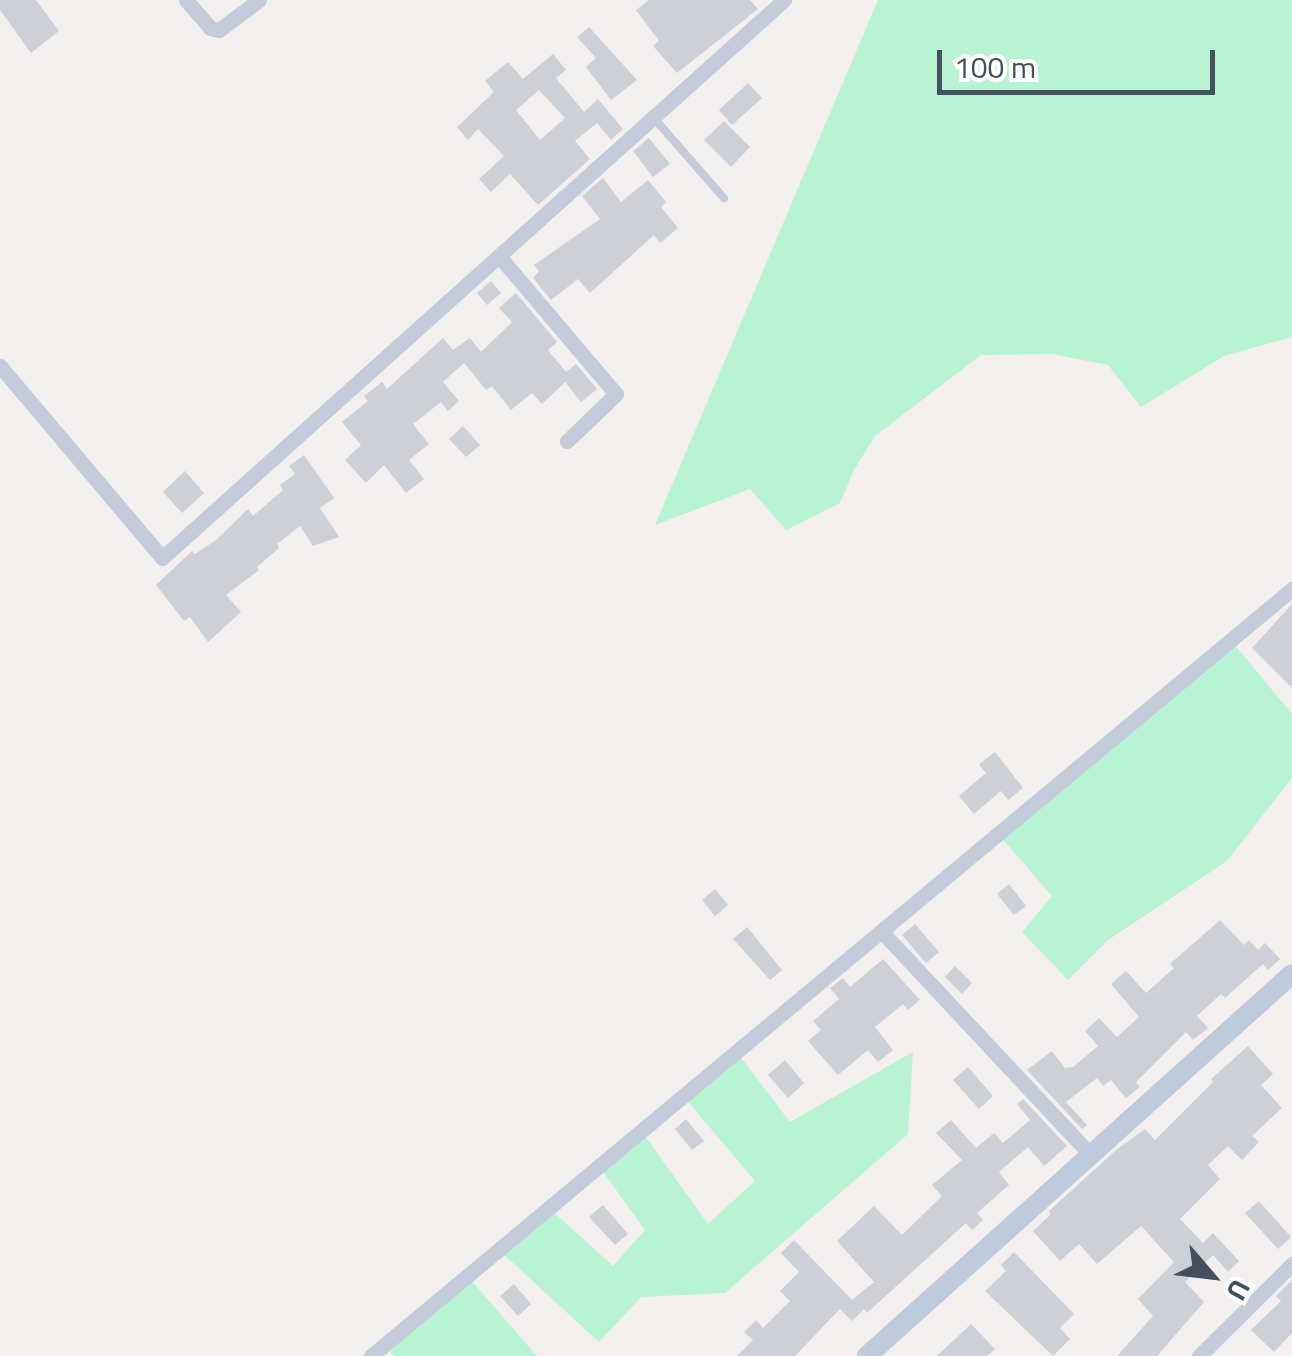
<!DOCTYPE html>
<html>
<head>
<meta charset="utf-8">
<style>
	body { margin:0 }
	#map { position:relative; width:1292px; height:1356px; overflow:hidden; background:#f2efee; font-family:"Titillium Web",sans-serif }
	div>[style] { position:absolute }
	.green>* { inset:0; background:#b8f4d4 }
	.building>* { inset:0; background:#cdd0d7 }
	.lane>* { height:8px; margin:-4px; padding:0 4px; transform-origin:4px; border-radius:4px; background:#c3ccd8 }
	.street>* { height:15px; margin:-7.5px; padding:0 7.5px; transform-origin:7.5px; border-radius:7.5px; background:#c3ccd8 }
	.secondary>* { height:20px; margin:-10px; padding:0 10px; transform-origin:10px; border-radius:10px; background:#bfcada }
	span { translate:-50% -50%; white-space:nowrap; text-align:center; line-height:1.15; -webkit-text-stroke:9px #fff; paint-order:stroke }
	.north { position:absolute; left:1162px; top:1226px; width:100px; height:100px; -webkit-text-stroke:8px #fff; paint-order:stroke; rotate:118deg; font-size:28px; font-weight:700; line-height:40px; text-align:center; color:#44505e }
	.north::after { content:''; display:block; margin:auto; width:35px; height:45px; background:#44505e; clip-path:polygon(50% 0,100% 100%,50% 72%,0 100%) }
	.scale { position:absolute; left:937px; top:50px; width:278px; height:45px; box-sizing:border-box; border:5px solid #44505e; border-top:0; padding-left:12px; font-size:30px; line-height:35px; white-space:nowrap; color:#44505e; -webkit-text-stroke:8px #fff; paint-order:stroke }
</style>
</head>
<body>
<div id="map">
	<div class="green">
		<div style="clip-path:polygon(878px 0,1292px 0,1292px 337px,1224px 356px,1141px 407px,1108px 365px,1052px 354px,981px 355px,875px 436px,854px 470px,840px 503px,786px 530px,750px 489px,655px 525px)"></div>
		<div style="clip-path:polygon(1230px 639px,1292px 714px,1292px 778px,1227px 861px,1108px 940px,1068px 980px,1022px 932px,1052px 896px,999px 835px)"></div>
		<div style="clip-path:polygon(913px 1052px,908px 1134px,725px 1293px,641px 1297px,599px 1342px,501px 1252px,550px 1209px,613px 1266px,645px 1230px,601px 1169px,643px 1133px,708px 1224px,755px 1181px,685px 1098px,739px 1055px,790px 1122px)"></div>
		<div style="clip-path:polygon(469px 1278px,537px 1356px,394px 1356px,386px 1347px)"></div>
	</div>
	<div class="building">
		<div style="clip-path:polygon(0 0,36px 0,59px 31px,31px 53px,0 10px)"></div>
		<div style="clip-path:polygon(649px 0,750px 0,758px 9px,677px 73px,653px 46px,659px 41px,636px 10px)"></div>
		<div style="clip-path:polygon(589px 27px,637px 80px,611px 100px,586px 67px,596px 58px,577px 37px)"></div>
		<div style="clip-path:polygon(evenodd,553px 54px,566px 70px,556px 78px,584px 112px,598px 99px,623px 129px,611px 140px,597px 123px,575px 141px,590px 159px,538px 205px,510px 174px,491px 192px,479px 179px,504px 156px,478px 129px,468px 140px,457px 127px,494px 92px,485px 81px,508px 62px,523px 79px,553px 54px,539px 90px,565px 118px,540px 140px,516px 110px,539px 90px)"></div>
		<div style="clip-path:polygon(748px 83px,762px 98px,732px 125px,719px 110px)"></div>
		<div style="clip-path:polygon(724px 121px,750px 147px,731px 167px,704px 140px)"></div>
		<div style="clip-path:polygon(649px 138px,670px 164px,653px 177px,633px 151px)"></div>
		<div style="clip-path:polygon(603px 178px,621px 202px,648px 180px,666px 202px,661px 207px,678px 228px,660px 243px,654px 235px,590px 293px,578px 279px,551px 300px,533px 278px,539px 271px,534px 265px,600px 219px,582px 196px)"></div>
		<div style="clip-path:polygon(491px 281px,501px 293px,487px 305px,477px 293px)"></div>
		<div style="clip-path:polygon(516px 293px,557px 342px,548px 350px,566px 372px,576px 364px,597px 389px,581px 402px,565px 382px,542px 404px,532px 393px,511px 410px,492px 386px,486px 390px,464px 363px,443px 382px,459px 401px,448px 411px,441px 402px,413px 424px,429px 444px,409px 460px,424px 479px,406px 493px,384px 465px,366px 483px,345px 460px,361px 445px,342px 422px,368px 401px,364px 396px,382px 382px,387px 389px,443px 338px,453px 350px,470px 338px,481px 352px,512px 322px,499px 308px)"></div>
		<div style="clip-path:polygon(463px 426px,480px 445px,466px 457px,449px 439px)"></div>
		<div style="clip-path:polygon(304px 455px,334px 498px,320px 508px,339px 537px,313px 546px,300px 526px,277px 544px,279px 548px,257px 567px,259px 570px,226px 595px,241px 612px,208px 642px,190px 617px,184px 621px,156px 585px,192px 551px,195px 554px,216px 540px,248px 509px,253px 516px,283px 490px,280px 485px,295px 474px,289px 466px)"></div>
		<div style="clip-path:polygon(185px 471px,204px 493px,182px 513px,163px 492px)"></div>
		<div style="clip-path:polygon(1292px 604px,1292px 688px,1252px 648px)"></div>
		<div style="clip-path:polygon(995px 752px,1023px 788px,1008px 800px,1001px 791px,974px 814px,959px 796px,986px 773px,979px 764px)"></div>
		<div style="clip-path:polygon(1009px 884px,1026px 906px,1014px 915px,997px 894px)"></div>
		<div style="clip-path:polygon(715px 889px,728px 905px,715px 916px,702px 900px)"></div>
		<div style="clip-path:polygon(1220px 920px,1244px 945px,1249px 940px,1258px 950px,1265px 943px,1280px 959px,1268px 970px,1263px 964px,1225px 998px,1221px 994px,1197px 1016px,1208px 1028px,1193px 1040px,1186px 1032px,1136px 1082px,1140px 1087px,1126px 1098px,1111px 1080px,1103px 1086px,1097px 1078px,1066px 1102px,1087px 1125px,1082px 1129px,1027px 1070px,1052px 1051px,1065px 1068px,1073px 1067px,1098px 1046px,1085px 1031px,1099px 1018px,1117px 1037px,1139px 1017px,1111px 984px,1126px 971px,1146px 993px,1174px 968px,1170px 964px)"></div>
		<div style="clip-path:polygon(915px 924px,939px 952px,926px 963px,902px 935px)"></div>
		<div style="clip-path:polygon(747px 927px,782px 970px,770px 980px,733px 939px)"></div>
		<div style="clip-path:polygon(883px 959px,920px 1000px,908px 1010px,903px 1004px,875px 1027px,893px 1050px,878px 1062px,868px 1050px,838px 1075px,808px 1041px,821px 1030px,813px 1021px,839px 999px,830px 988px,843px 978px,850px 987px)"></div>
		<div style="clip-path:polygon(955px 966px,972px 983px,962px 994px,945px 977px)"></div>
		<div style="clip-path:polygon(1248px 1046px,1273px 1074px,1261px 1085px,1282px 1108px,1252px 1136px,1259px 1142px,1242px 1160px,1228px 1146px,1208px 1165px,1220px 1179px,1180px 1219px,1203px 1243px,1213px 1233px,1239px 1261px,1228px 1272px,1213px 1255px,1185px 1282px,1204px 1302px,1157px 1356px,1117px 1356px,1153px 1316px,1138px 1299px,1174px 1262px,1141px 1226px,1097px 1264px,1079px 1244px,1060px 1261px,1033px 1231px,1051px 1214px,1049px 1211px,1116px 1150px,1145px 1129px,1155px 1140px,1213px 1082px,1211px 1079px)"></div>
		<div style="clip-path:polygon(785px 1060px,804px 1083px,788px 1098px,768px 1075px)"></div>
		<div style="clip-path:polygon(968px 1067px,993px 1096px,979px 1109px,953px 1080px)"></div>
		<div style="clip-path:polygon(1023px 1099px,1067px 1146px,1044px 1166px,1028px 1147px,999px 1172px,1009px 1185px,977px 1213px,983px 1220px,972px 1230px,966px 1223px,867px 1313px,864px 1309px,852px 1321px,840px 1309px,795px 1356px,737px 1356px,753px 1340px,744px 1332px,756px 1320px,763px 1328px,790px 1301px,780px 1291px,799px 1272px,781px 1253px,794px 1240px,852px 1300px,874px 1282px,837px 1241px,874px 1206px,902px 1235px,942px 1196px,932px 1185px,962px 1160px,936px 1133px,951px 1120px,976px 1148px,994px 1133px,1003px 1143px,1030px 1120px,1017px 1104px)"></div>
		<div style="clip-path:polygon(686px 1119px,704px 1141px,692px 1150px,675px 1129px)"></div>
		<div style="clip-path:polygon(1259px 1201px,1291px 1237px,1278px 1249px,1245px 1213px)"></div>
		<div style="clip-path:polygon(603px 1205px,628px 1234px,615px 1245px,589px 1217px)"></div>
		<div style="clip-path:polygon(1014px 1252px,1074px 1314px,1060px 1328px,1070px 1339px,1053px 1356px,985px 1291px,1006px 1271px,1001px 1265px)"></div>
		<div style="clip-path:polygon(1292px 1280px,1292px 1333px,1274px 1352px,1251px 1330px,1281px 1301px,1276px 1296px)"></div>
		<div style="clip-path:polygon(514px 1284px,531px 1304px,518px 1316px,500px 1296px)"></div>
		<div style="clip-path:polygon(971px 1324px,995px 1349px,987px 1356px,937px 1356px)"></div>
	</div>
	<div class="lane">
		<div style="left:653px;top:117px;width:108px;rotate:48.8deg"></div>
	</div>
	<div class="street">
		<div style="left:186px;top:0;width:37px;rotate:49deg"></div>
		<div style="left:210px;top:28px;width:9px;rotate:13deg"></div>
		<div style="left:219px;top:30px;width:50px;rotate:-36.9deg"></div>
		<div style="left:499px;top:256px;width:181px;rotate:49.7deg"></div>
		<div style="left:616px;top:394px;width:68px;rotate:136.2deg"></div>
		<div style="left:0;top:366px;width:251px;rotate:49.8deg"></div>
		<div style="left:162px;top:558px;width:836px;rotate:-41.9deg"></div>
		<div style="left:883px;top:933px;width:304px;rotate:46.9deg"></div>
		<div style="left:371px;top:1356px;width:1199px;rotate:-39.79deg"></div>
		<div style="left:1199px;top:1356px;width:131px;rotate:-44.7deg"></div>
	</div>
	<div class="secondary">
		<div style="left:867px;top:1356px;width:571px;rotate:-41.95deg"></div>
	</div>
	<div class="north">U</div>
	<div class="scale">100 m</div>
</div>
</body>
</html>
